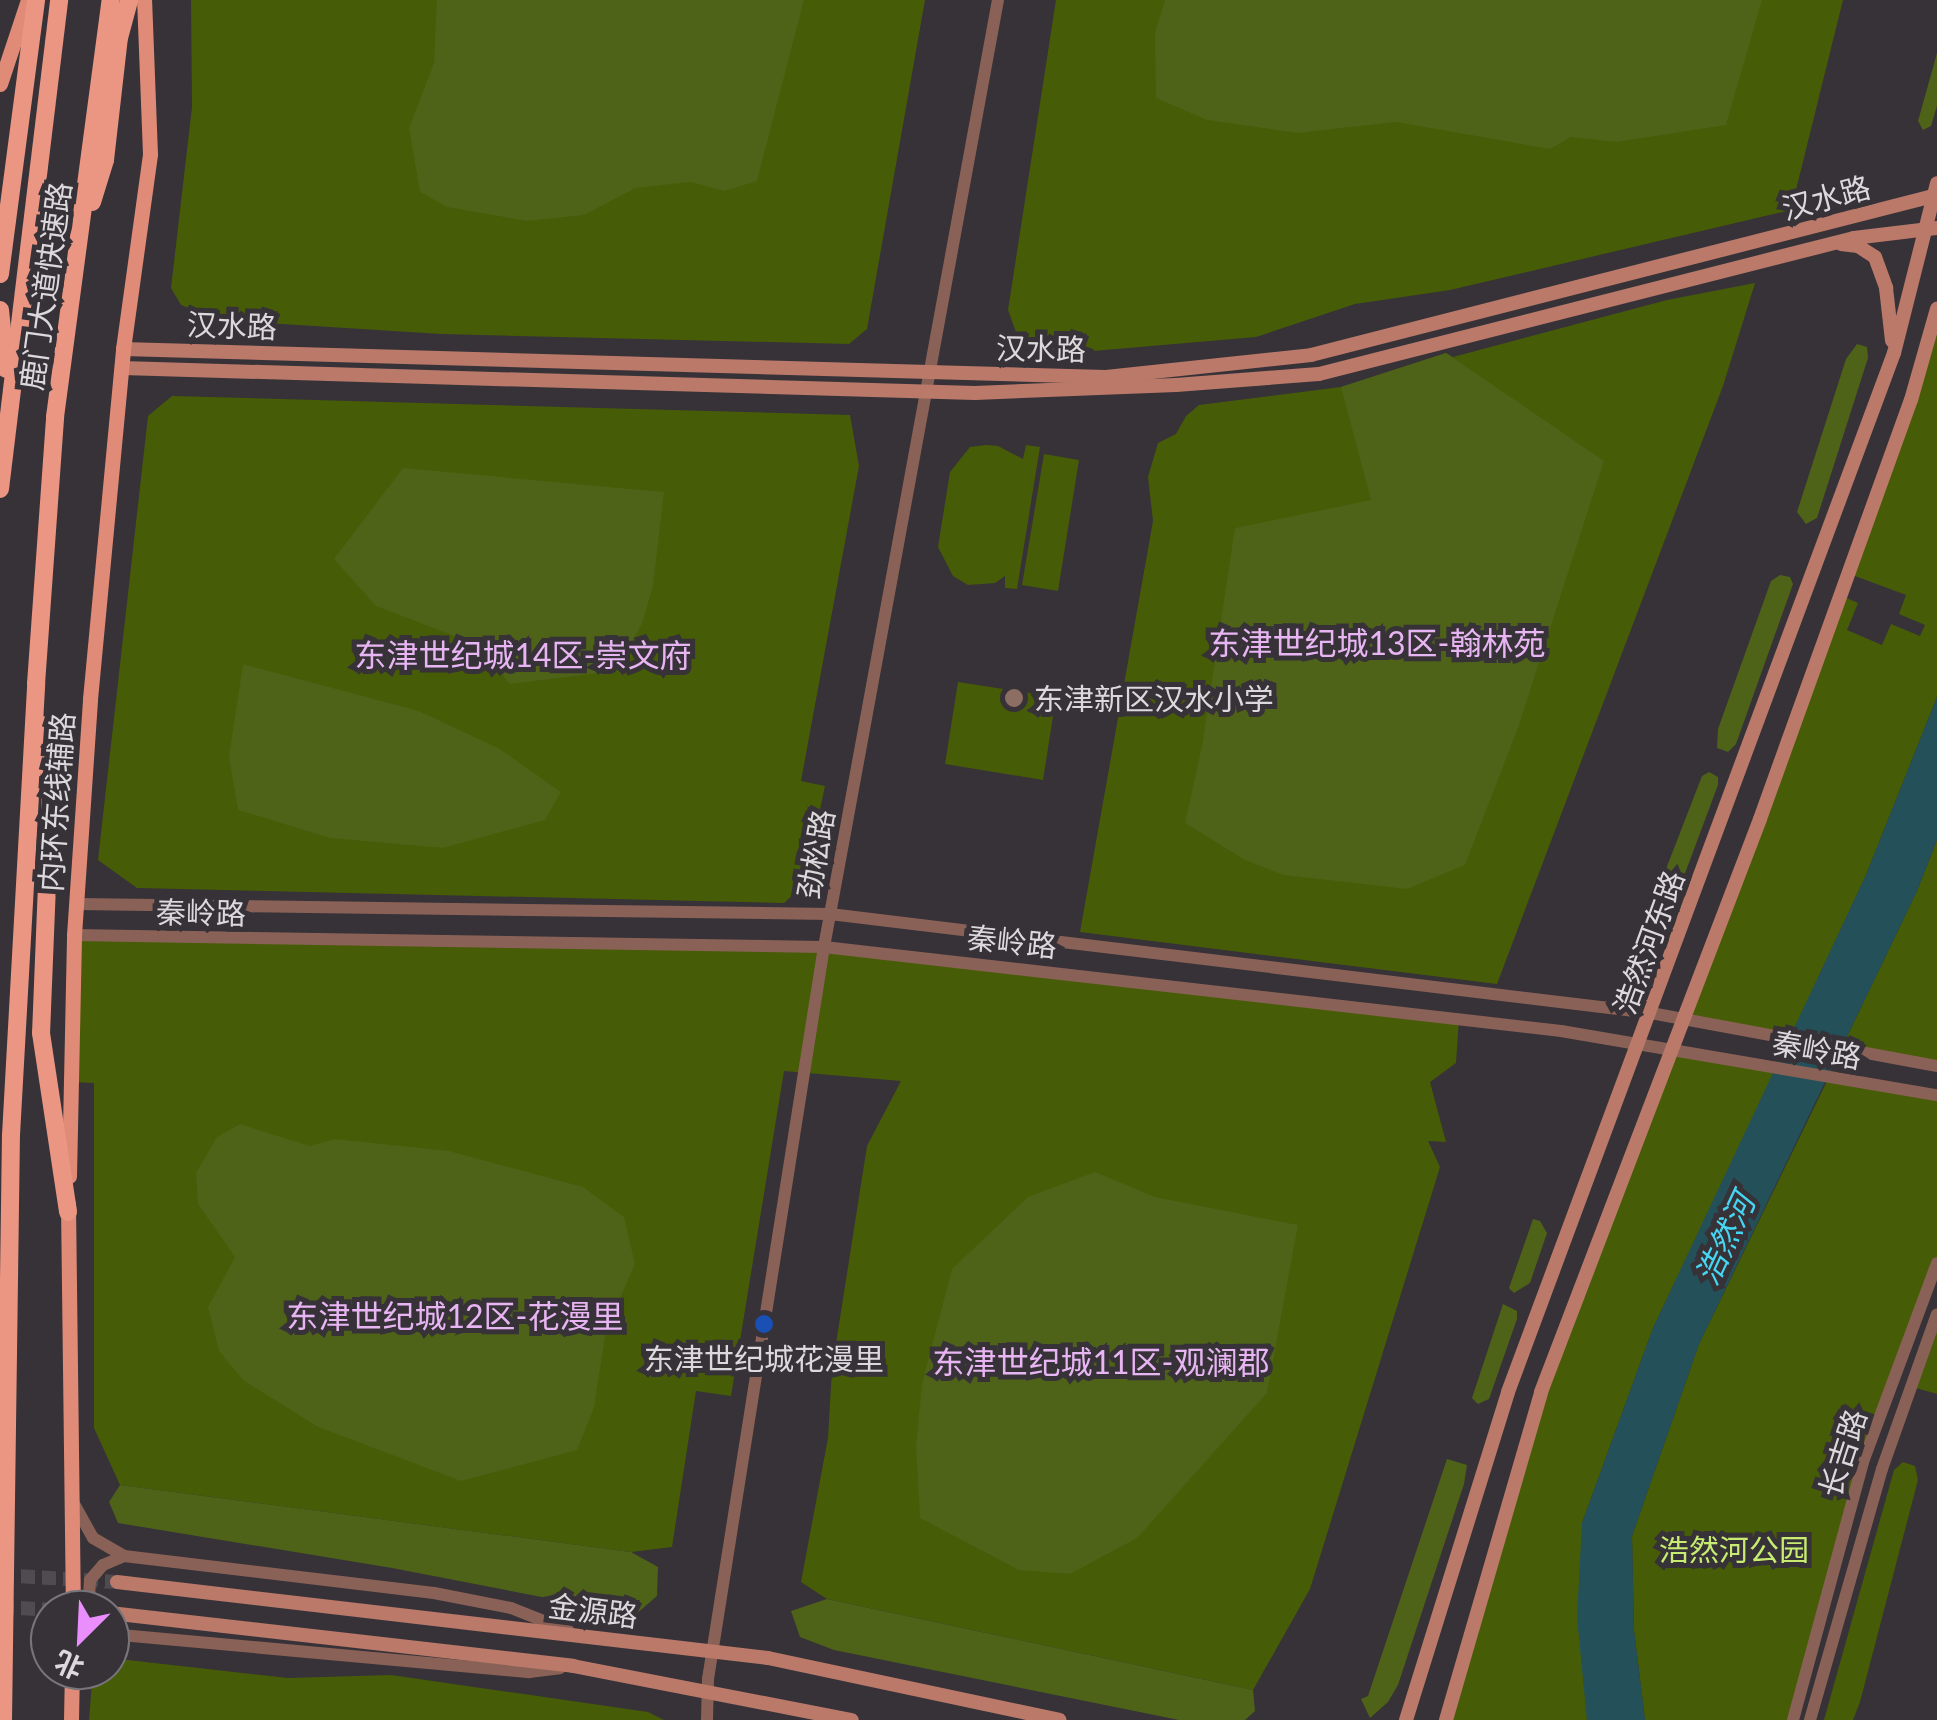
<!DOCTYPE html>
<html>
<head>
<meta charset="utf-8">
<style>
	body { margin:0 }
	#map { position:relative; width:1937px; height:1720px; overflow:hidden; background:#363238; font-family:Lato,"Noto Sans SC",sans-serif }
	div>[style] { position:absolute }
	.green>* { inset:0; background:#475c06 }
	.forest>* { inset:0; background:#4e6218 }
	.water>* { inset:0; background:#245059 }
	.secondary-tunnel>* { height:14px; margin-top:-7px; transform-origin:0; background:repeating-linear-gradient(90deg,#4f4b51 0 14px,transparent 0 21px) }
	.tertiary>* { height:12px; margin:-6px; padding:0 6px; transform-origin:6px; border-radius:6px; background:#8a6157 }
	.secondary>* { height:14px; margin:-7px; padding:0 7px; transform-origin:7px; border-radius:7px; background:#ba7969 }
	.primary>* { height:15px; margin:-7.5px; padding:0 7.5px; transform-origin:7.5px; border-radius:7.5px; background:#df8b77 }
	.trunk>* { height:18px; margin:-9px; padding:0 9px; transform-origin:9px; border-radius:9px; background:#ea9683 }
	.dots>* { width:28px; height:28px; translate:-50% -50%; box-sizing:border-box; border:5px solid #363238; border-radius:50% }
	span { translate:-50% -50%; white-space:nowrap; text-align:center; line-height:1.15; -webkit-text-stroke:10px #363238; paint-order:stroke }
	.street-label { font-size:30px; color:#dcd9dd }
	.poi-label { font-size:30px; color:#dcd9dd }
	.left { translate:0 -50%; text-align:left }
	.park-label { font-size:30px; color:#c7ec71 }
	.neighbourhood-label { font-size:32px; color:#e8b5f3 }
	.water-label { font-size:32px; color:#45d6f2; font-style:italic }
	.north { position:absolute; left:30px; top:1590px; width:100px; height:100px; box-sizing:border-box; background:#363238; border:2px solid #78757a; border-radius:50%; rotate:204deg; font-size:28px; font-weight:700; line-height:40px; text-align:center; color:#dcd9dd }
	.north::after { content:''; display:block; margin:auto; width:35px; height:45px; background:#ea8dfd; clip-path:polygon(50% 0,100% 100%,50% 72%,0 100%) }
</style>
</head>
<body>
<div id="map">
	<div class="green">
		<div style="clip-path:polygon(191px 0,925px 0,867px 329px,849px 344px,441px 334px,219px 320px,181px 305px,171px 288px,192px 107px)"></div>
		<div style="clip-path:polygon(1056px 0,1843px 0,1791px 210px,1450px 290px,1355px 304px,1256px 337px,1058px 354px,1021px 346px,1008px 310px)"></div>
		<div style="clip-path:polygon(1755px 283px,1723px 386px,1497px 984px,1080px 932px,1153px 521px,1148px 477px,1158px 443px,1176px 434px,1186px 416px,1199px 405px,1341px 387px,1446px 353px,1453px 357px,1667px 300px)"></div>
		<div style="clip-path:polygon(1937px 309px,1937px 697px,1866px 875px,1790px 1038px,1682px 1018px,1837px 594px,1858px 603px,1847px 630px,1882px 645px,1891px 624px,1920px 636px,1925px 625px,1899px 614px,1906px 595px,1847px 573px)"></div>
		<div style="clip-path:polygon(172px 396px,850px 415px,859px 466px,801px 781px,825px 786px,804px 885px,784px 903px,137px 888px,98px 860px,148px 416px)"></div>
		<div style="clip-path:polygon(986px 445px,998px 446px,1023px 459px,1026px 445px,1040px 447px,1017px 589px,1005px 588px,1005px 576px,995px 583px,968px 585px,953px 576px,938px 547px,950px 472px,970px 447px)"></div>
		<div style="clip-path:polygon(1044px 454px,1079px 460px,1058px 591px,1022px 585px)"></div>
		<div style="clip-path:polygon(958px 682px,1056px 697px,1043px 780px,945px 764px)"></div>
		<div style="clip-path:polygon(1937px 840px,1937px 1066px,1842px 1047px,1917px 891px)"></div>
		<div style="clip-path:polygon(74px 935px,824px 947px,1459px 1018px,1456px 1063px,1430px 1082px,1446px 1142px,1428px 1141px,1440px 1167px,1428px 1206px,1310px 1589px,1253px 1690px,827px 1599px,801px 1582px,828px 1438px,832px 1369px,867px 1146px,901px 1081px,784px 1071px,731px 1396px,696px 1391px,672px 1547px,631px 1552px,120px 1485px,94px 1428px,94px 1083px,71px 1082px)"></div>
		<div style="clip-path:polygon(1671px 1047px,1777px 1068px,1653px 1328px,1582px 1523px,1587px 1720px,1446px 1720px,1541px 1392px)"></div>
		<div style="clip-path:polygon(1829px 1077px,1937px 1095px,1937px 1263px,1863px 1462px,1793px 1720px,1645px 1720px,1634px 1631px,1632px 1536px,1699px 1344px)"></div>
		<div style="clip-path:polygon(1937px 1314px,1937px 1394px,1909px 1386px)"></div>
		<div style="clip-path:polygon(1903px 1462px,1915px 1466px,1918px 1480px,1860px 1702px,1853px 1720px,1824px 1720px,1894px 1470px)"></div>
		<div style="clip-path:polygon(110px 1658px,288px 1678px,391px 1675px,648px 1712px,664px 1720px,89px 1720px,93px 1670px,110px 1670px)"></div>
	</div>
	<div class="forest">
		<div style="clip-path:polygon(437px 0,804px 0,757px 181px,725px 191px,690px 182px,636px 188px,584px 215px,527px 221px,447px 207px,420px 192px,409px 128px,434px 63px)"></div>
		<div style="clip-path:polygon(1165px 0,1762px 0,1726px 125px,1617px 142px,1571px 137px,1550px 149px,1396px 122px,1298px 133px,1207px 120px,1156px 98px,1155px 33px)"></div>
		<div style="clip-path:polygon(1937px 53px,1937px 106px,1931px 126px,1923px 130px,1918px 121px)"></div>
		<div style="clip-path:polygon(1857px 344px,1867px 347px,1868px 358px,1817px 518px,1806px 524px,1797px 512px,1846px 359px)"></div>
		<div style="clip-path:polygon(1446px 353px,1604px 461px,1518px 728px,1465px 865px,1407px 889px,1284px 875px,1245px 860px,1185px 823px,1202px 746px,1235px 528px,1371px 500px,1341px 387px)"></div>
		<div style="clip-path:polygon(403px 468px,664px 492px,653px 586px,642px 624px,615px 671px,510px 684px,478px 645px,376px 606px,334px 559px)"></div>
		<div style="clip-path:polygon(1780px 575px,1790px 577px,1793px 584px,1736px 744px,1728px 752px,1717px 748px,1718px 729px,1771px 581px)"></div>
		<div style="clip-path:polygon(243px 664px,419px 711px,500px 749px,561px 792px,545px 820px,443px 848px,330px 838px,238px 810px,229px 757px)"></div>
		<div style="clip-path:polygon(1709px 772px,1718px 777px,1718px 785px,1659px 943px,1650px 959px,1635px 966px,1635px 949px,1702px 776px)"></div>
		<div style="clip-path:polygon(240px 1124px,310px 1146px,335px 1139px,449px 1151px,583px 1187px,624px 1217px,635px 1264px,606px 1330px,594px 1408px,577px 1450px,461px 1481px,318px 1427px,243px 1380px,219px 1351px,208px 1307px,235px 1257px,198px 1204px,196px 1173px,217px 1137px)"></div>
		<div style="clip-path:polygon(1095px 1172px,1155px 1197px,1298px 1225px,1267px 1393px,1137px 1538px,1070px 1574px,1019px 1570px,920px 1518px,916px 1446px,922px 1384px,952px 1269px,1028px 1197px)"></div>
		<div style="clip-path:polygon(1533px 1219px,1540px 1221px,1547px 1233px,1530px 1283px,1514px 1293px,1509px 1288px)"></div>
		<div style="clip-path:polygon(1503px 1304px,1517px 1311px,1517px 1319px,1489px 1399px,1478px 1404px,1472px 1398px)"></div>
		<div style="clip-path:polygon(1447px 1459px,1467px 1465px,1464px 1484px,1398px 1685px,1388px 1702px,1370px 1718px,1361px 1699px,1368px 1696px)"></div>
		<div style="clip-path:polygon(120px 1485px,631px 1552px,658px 1567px,657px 1596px,635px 1615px,392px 1568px,118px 1523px,109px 1502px)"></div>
		<div style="clip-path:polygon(827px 1599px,1253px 1690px,1255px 1711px,1245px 1720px,1179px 1720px,834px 1650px,800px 1637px,791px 1611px)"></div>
	</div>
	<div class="water">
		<div style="clip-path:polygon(1937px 697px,1937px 840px,1917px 891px,1699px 1344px,1632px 1536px,1634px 1631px,1645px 1720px,1587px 1720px,1577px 1618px,1582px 1523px,1653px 1328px,1866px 875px)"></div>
	</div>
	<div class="secondary-tunnel">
		<div style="left:0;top:1575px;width:117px;rotate:3.4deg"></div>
		<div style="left:0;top:1607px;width:55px;rotate:3.1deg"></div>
	</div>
	<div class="tertiary">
		<div style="left:77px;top:904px;width:753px;rotate:0.76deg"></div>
		<div style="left:830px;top:914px;width:827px;rotate:6.88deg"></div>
		<div style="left:1651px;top:1013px;width:291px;rotate:10.5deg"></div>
		<div style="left:74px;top:935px;width:750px;rotate:0.92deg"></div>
		<div style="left:824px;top:947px;width:742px;rotate:6.5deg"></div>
		<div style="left:1561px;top:1031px;width:381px;rotate:9.7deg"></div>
		<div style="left:73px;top:1502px;width:41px;rotate:60.9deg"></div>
		<div style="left:93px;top:1538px;width:36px;rotate:30deg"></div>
		<div style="left:124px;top:1556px;width:312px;rotate:6.8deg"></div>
		<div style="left:434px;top:1593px;width:78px;rotate:11deg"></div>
		<div style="left:511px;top:1608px;width:62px;rotate:21.6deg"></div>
		<div style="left:95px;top:1610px;width:13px;rotate:-119deg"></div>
		<div style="left:89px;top:1599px;width:19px;rotate:-87deg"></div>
		<div style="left:90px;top:1580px;width:20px;rotate:-49deg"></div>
		<div style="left:103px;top:1565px;width:23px;rotate:-23deg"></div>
		<div style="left:110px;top:1634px;width:421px;rotate:5.2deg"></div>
		<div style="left:529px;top:1672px;width:31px;rotate:-7deg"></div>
		<div style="left:707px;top:1720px;width:41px;rotate:-88.6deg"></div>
		<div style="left:708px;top:1679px;width:741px;rotate:-81deg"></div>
		<div style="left:824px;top:947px;width:963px;rotate:-79.59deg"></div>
		<div style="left:1793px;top:1720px;width:267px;rotate:-74.8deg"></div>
		<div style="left:1863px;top:1462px;width:212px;rotate:-69.6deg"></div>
		<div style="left:1810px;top:1720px;width:261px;rotate:-74deg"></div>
		<div style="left:1882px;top:1469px;width:164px;rotate:-70.5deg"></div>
	</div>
	<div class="secondary">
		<div style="left:1841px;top:244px;width:17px;rotate:7deg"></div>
		<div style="left:1858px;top:246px;width:20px;rotate:33deg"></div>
		<div style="left:1875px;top:257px;width:33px;rotate:70deg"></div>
		<div style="left:1886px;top:288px;width:53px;rotate:83.5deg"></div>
		<div style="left:123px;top:349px;width:983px;rotate:1.63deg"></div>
		<div style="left:1106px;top:377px;width:206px;rotate:-6.1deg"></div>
		<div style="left:1311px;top:355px;width:646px;rotate:-14.34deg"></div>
		<div style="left:122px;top:368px;width:853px;rotate:1.68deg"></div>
		<div style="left:975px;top:393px;width:201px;rotate:-2.3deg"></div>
		<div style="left:1176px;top:385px;width:143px;rotate:-4.4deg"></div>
		<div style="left:1319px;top:374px;width:552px;rotate:-14.26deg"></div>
		<div style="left:1854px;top:238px;width:84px;rotate:-6.9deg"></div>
		<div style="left:117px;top:1582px;width:655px;rotate:6.66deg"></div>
		<div style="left:768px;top:1658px;width:298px;rotate:12deg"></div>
		<div style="left:110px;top:1613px;width:466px;rotate:6.5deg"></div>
		<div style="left:573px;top:1666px;width:284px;rotate:11deg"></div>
		<div style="left:1406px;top:1720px;width:343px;rotate:-72.7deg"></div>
		<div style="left:1508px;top:1392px;width:1108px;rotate:-69.62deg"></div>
		<div style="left:1894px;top:353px;width:175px;rotate:-75.8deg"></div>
		<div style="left:1446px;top:1720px;width:341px;rotate:-73.8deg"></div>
		<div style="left:1541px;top:1392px;width:613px;rotate:-69.08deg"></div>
		<div style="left:1760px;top:819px;width:445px;rotate:-70.2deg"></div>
		<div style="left:1911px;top:400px;width:95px;rotate:-74.1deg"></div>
	</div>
	<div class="primary">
		<div style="left:0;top:84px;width:89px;rotate:-71.6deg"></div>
		<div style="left:69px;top:1176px;width:241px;rotate:-88.8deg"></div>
		<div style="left:74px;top:935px;width:237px;rotate:-86.1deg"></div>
		<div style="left:90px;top:699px;width:352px;rotate:-84.6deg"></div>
		<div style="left:123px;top:349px;width:197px;rotate:-82.1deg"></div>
		<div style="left:150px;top:154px;width:154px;rotate:-92.2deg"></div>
		<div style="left:68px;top:1204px;width:406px;rotate:89.3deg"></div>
		<div style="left:71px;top:1720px;width:50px;rotate:-88.9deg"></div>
	</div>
	<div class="trunk">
		<div style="left:92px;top:202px;width:44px;rotate:-72.8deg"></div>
		<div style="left:105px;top:160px;width:123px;rotate:-83.5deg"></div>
		<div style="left:119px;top:38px;width:39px;rotate:-75deg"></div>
		<div style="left:0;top:274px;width:276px;rotate:-82.5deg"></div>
		<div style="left:0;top:310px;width:59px;rotate:84.2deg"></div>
		<div style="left:0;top:489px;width:493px;rotate:-83.1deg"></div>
		<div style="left:42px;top:725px;width:61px;rotate:81.5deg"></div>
		<div style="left:51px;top:785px;width:248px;rotate:92.3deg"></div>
		<div style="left:41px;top:1033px;width:181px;rotate:81.4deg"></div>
		<div style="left:3px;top:1720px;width:585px;rotate:-89.22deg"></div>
		<div style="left:11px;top:1135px;width:452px;rotate:-86.8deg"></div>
		<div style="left:36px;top:684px;width:268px;rotate:-85.9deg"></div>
		<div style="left:55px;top:417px;width:421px;rotate:-82.4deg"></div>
	</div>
	<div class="dots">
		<div style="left:1014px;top:698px;background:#8d6e63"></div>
		<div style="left:764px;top:1324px;background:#1a4fb4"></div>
	</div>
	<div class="street-label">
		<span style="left:1826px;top:197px;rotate:-15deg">汉水路</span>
		<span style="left:45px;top:286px;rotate:-82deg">鹿门大道快速路</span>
		<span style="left:232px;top:325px;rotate:2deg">汉水路</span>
		<span style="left:1041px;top:348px;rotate:1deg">汉水路</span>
		<span style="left:56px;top:802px;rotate:-86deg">内环东线辅路</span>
		<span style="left:815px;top:854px;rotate:-80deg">劲松路</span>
		<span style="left:201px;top:912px;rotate:1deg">秦岭路</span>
		<span style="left:1012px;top:941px;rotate:6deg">秦岭路</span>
		<span style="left:1648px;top:942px;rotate:-70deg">浩然河东路</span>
		<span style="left:1817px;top:1049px;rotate:10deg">秦岭路</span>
		<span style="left:1842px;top:1453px;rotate:-72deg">长吉路</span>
		<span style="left:593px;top:1610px;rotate:7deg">金源路</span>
	</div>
	<div class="poi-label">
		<span class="left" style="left:1034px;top:698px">东津新区汉水小学</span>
		<span style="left:764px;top:1358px">东津世纪城花漫里</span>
	</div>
	<div class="park-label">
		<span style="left:1734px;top:1549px">浩然河公园</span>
	</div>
	<div class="neighbourhood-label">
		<span style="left:1377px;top:643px">东津世纪城13区-翰林苑</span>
		<span style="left:523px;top:655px">东津世纪城14区-崇文府</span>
		<span style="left:455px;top:1316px">东津世纪城12区-花漫里</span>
		<span style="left:1101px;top:1362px">东津世纪城11区-观澜郡</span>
	</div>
	<div class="water-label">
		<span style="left:1725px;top:1239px;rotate:-65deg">浩然河</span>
	</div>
	<div class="north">北</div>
</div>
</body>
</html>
